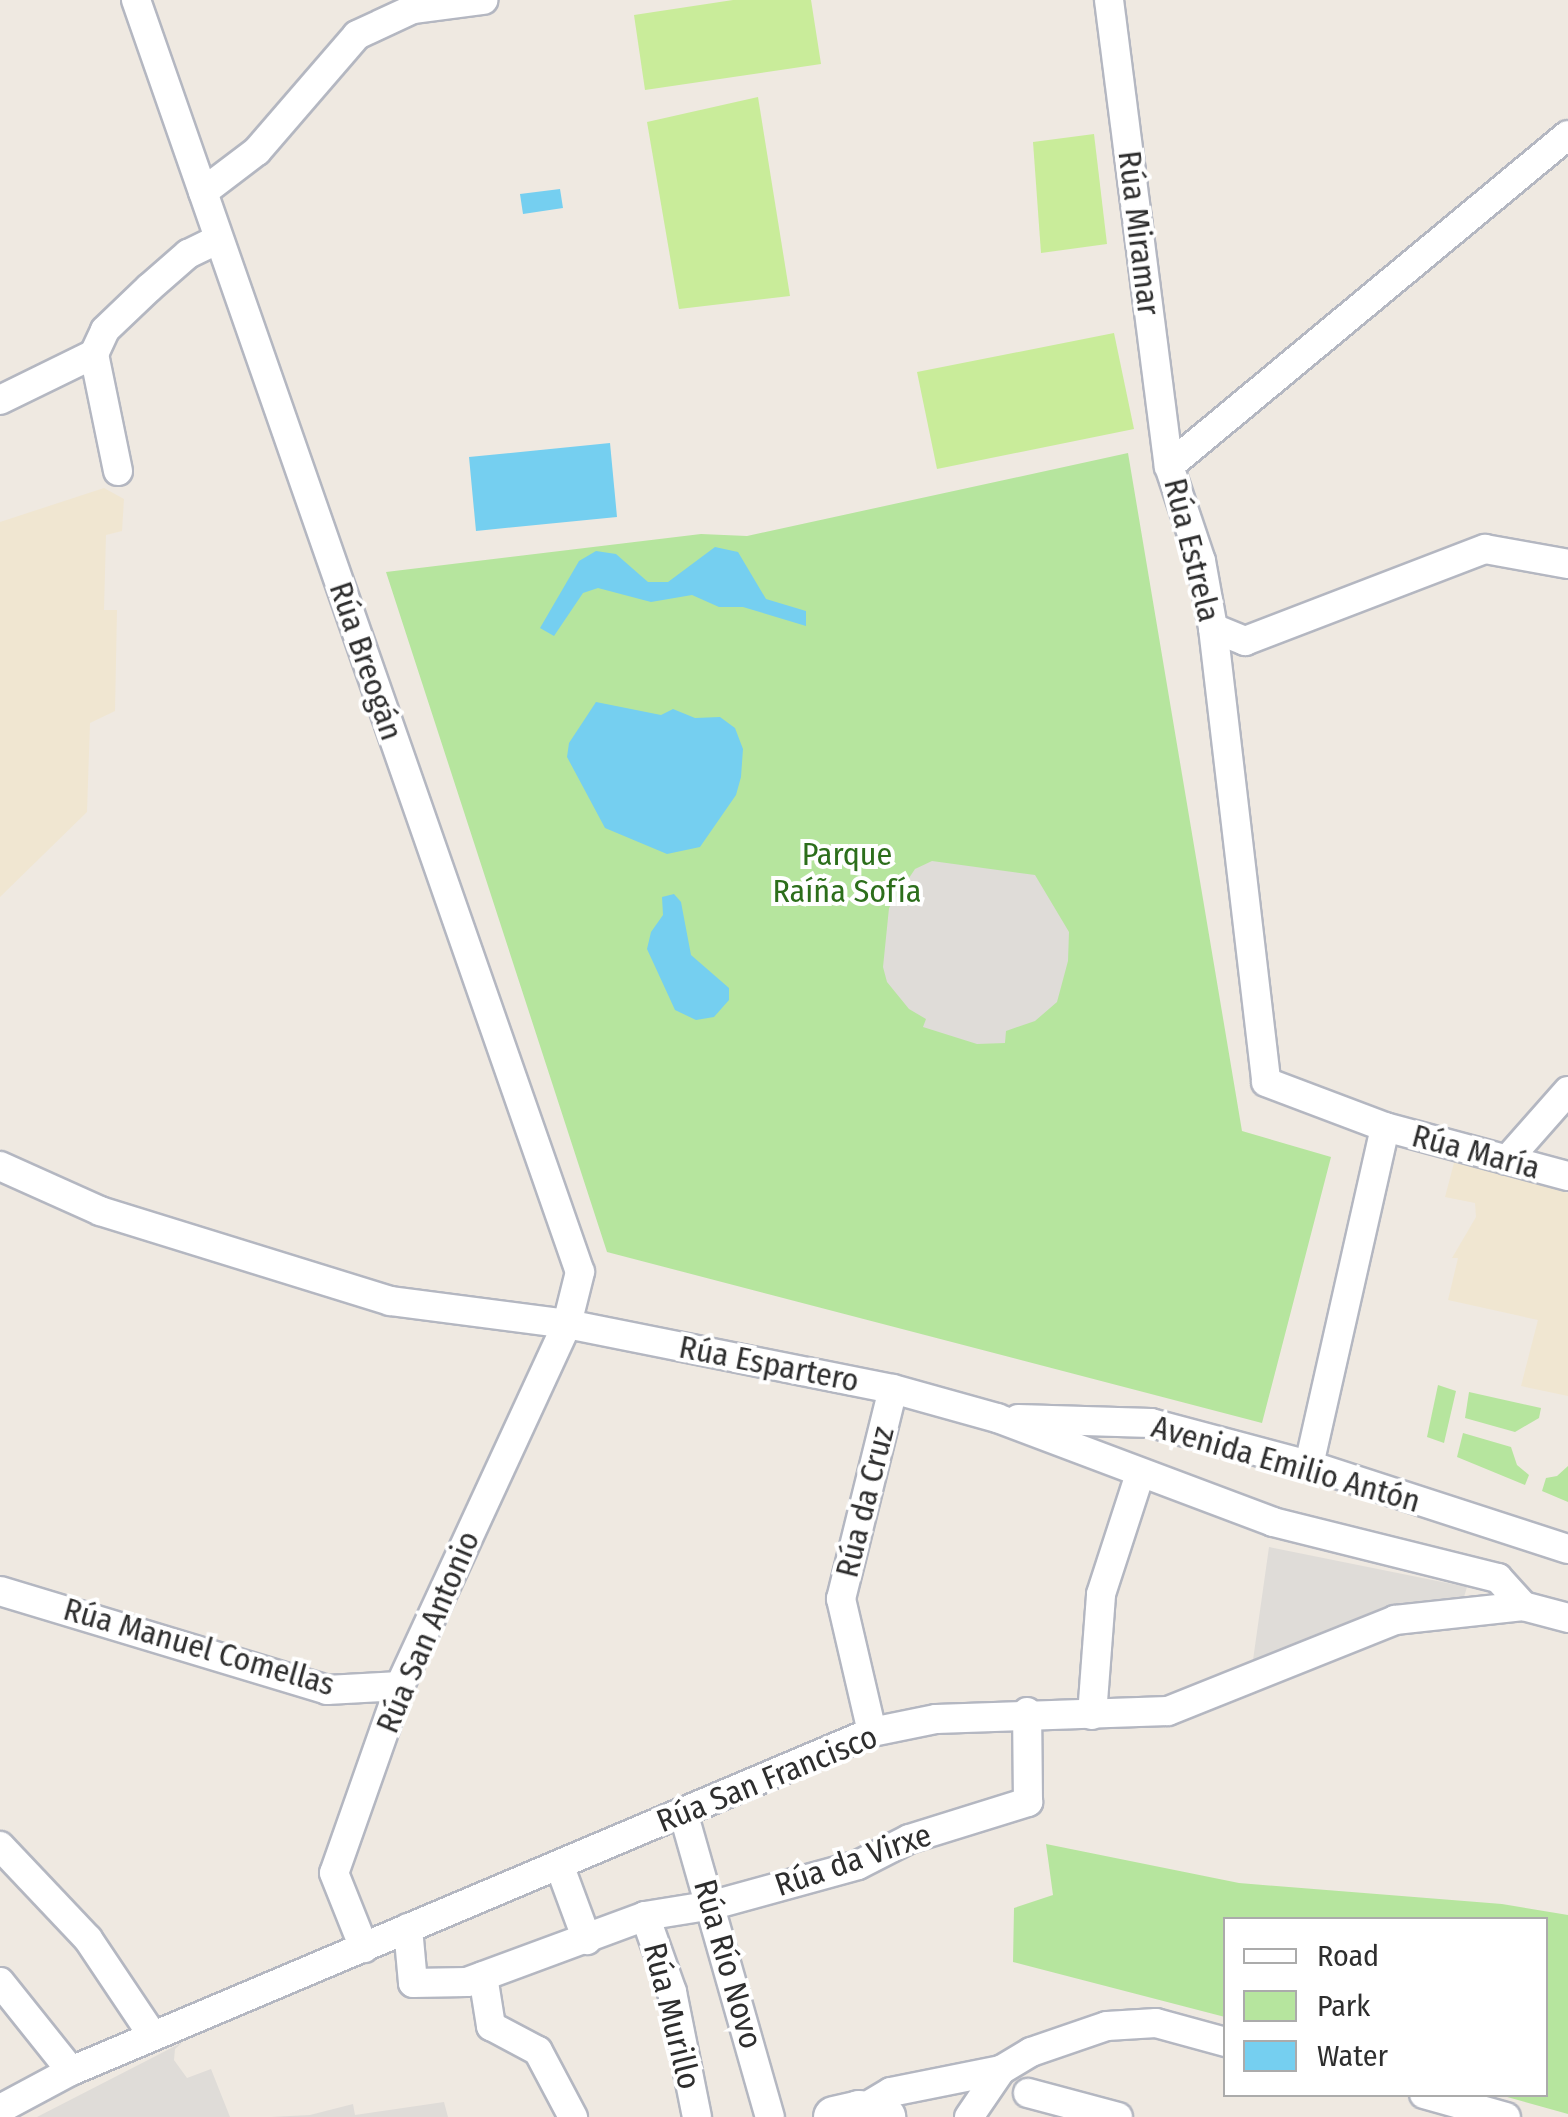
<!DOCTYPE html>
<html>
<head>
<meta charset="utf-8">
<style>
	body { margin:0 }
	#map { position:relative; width:1568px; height:2117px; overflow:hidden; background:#efe9e1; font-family:"Fira Sans Condensed",sans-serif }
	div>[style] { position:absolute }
	.education>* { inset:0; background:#f0e6d1 }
	.green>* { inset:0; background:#b6e59e }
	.pitch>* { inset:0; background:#c9ec9a }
	.plaza>* { inset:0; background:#dfdcd8 }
	.water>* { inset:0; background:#75cff0 }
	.roads { filter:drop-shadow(2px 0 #b4b7c1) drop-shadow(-2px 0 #b4b7c1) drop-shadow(0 2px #b4b7c1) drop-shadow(0 -2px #b4b7c1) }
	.street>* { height:28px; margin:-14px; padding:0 14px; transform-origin:14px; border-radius:14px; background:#fff }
	.secondary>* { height:40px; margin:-20px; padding:0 20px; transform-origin:20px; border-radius:20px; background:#fff }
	span { translate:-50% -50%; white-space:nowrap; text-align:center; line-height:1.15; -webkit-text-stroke:8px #fff; paint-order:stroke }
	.street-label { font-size:32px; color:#2e2e2e }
	.park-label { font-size:32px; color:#2c6e1b }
	.legend { position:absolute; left:1223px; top:1917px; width:325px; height:180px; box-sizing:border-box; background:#fff; border:2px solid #ababab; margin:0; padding:12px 18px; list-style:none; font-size:30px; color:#2e2e2e }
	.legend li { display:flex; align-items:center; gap:20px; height:50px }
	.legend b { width:50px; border:2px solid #ababab }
</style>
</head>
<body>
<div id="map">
	<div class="education">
		<div style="clip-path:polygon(104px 488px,124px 499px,122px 531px,106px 535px,104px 610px,117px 610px,115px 711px,90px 723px,87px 812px,0 897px,0 522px)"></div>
		<div style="clip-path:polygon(1455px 1159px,1568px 1193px,1568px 1396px,1521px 1386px,1538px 1320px,1448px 1300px,1458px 1258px,1452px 1258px,1476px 1217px,1475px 1203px,1445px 1197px)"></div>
	</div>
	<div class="green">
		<div style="clip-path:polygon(1128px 453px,1242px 1131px,1331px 1157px,1262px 1423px,607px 1252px,386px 572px,701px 534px,747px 536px)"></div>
		<div style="clip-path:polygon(1438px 1385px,1456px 1391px,1444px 1443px,1427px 1437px)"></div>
		<div style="clip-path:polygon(1469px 1392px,1541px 1408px,1539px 1418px,1515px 1432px,1465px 1418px)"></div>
		<div style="clip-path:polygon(1463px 1433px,1511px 1447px,1517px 1465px,1529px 1475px,1525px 1485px,1457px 1457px)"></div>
		<div style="clip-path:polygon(1568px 1466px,1568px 1502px,1542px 1491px,1546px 1478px,1557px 1476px)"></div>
		<div style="clip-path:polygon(1046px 1844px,1239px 1883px,1502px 1904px,1568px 1915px,1568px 2114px,1500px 2095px,1546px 2094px,1546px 1920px,1226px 1920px,1225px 2017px,1013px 1962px,1014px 1908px,1053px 1895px)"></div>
	</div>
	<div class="pitch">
		<div style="clip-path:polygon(733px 0,811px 0,821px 64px,645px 90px,634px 15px)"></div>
		<div style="clip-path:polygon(758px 97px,790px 296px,679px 309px,647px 122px)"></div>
		<div style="clip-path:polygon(1094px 134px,1107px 244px,1041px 253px,1033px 142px)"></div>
		<div style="clip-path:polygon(1114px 333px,1134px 429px,937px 469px,917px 372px)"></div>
	</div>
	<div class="plaza">
		<div style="clip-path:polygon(932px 861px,1035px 875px,1069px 932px,1068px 961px,1057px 1002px,1035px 1021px,1006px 1031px,1005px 1043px,977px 1044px,923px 1027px,926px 1019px,909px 1009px,887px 982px,883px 967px,889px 908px,915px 869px)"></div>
		<div style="clip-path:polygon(1269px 1547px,1467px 1587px,1464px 1597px,1400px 1603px,1253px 1660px)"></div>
		<div style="clip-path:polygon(183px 2042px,175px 2049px,174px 2060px,187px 2078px,211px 2069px,230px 2117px,37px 2117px)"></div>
		<div style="clip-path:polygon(444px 2102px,448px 2117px,271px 2117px,310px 2115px,353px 2104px,355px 2115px)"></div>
	</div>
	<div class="water">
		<div style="clip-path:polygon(560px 189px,563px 208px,523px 214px,520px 194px)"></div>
		<div style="clip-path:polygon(610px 443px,617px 517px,476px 531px,469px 457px)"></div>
		<div style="clip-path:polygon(715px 547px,738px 552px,766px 599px,806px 611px,806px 626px,743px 607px,719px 607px,692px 595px,651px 602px,598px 588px,583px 593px,554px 636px,540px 628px,579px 561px,596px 551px,616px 554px,648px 582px,668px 582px)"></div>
		<div style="clip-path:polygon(596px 702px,661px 715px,673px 709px,695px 718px,720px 717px,735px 728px,743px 749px,741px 777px,736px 795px,700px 847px,667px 854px,605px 828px,567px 757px,569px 743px)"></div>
		<div style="clip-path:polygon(674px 894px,681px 902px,691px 955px,729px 988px,729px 1000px,714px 1017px,696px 1020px,675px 1010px,647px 949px,651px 932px,663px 915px,662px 897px)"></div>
	</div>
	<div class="roads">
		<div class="street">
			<div style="left:136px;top:0;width:1347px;rotate:70.76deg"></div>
			<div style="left:580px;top:1272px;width:54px;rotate:104deg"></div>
			<div style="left:567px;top:1324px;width:399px;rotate:114.8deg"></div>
			<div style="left:400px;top:1686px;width:198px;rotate:109.4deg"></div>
			<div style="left:334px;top:1873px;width:81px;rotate:68.2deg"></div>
			<div style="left:1109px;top:0;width:470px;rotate:82.7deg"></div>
			<div style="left:1169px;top:466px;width:100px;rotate:71.4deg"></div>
			<div style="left:1201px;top:561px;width:68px;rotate:79.8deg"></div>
			<div style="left:1213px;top:628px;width:457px;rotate:83.3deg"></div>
			<div style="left:1266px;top:1082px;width:127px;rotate:20.7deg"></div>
			<div style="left:1385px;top:1127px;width:189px;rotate:15deg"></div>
			<div style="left:203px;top:192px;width:68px;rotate:-37.2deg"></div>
			<div style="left:257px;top:151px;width:153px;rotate:-49.2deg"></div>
			<div style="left:357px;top:35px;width:62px;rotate:-24.9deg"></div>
			<div style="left:413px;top:9px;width:71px;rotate:-7.3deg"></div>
			<div style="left:0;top:400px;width:105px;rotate:-26.1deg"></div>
			<div style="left:1169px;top:466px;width:518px;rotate:-39.68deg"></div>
			<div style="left:118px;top:471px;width:119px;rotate:-101.6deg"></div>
			<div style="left:94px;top:354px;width:26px;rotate:-65deg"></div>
			<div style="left:105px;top:330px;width:61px;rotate:-43.7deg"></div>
			<div style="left:149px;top:288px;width:52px;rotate:-41.1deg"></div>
			<div style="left:188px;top:254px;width:34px;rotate:-26deg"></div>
			<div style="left:1213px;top:628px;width:35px;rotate:22deg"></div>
			<div style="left:1245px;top:641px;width:257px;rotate:-21deg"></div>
			<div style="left:1485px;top:549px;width:84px;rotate:10.2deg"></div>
			<div style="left:1507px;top:1160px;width:92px;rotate:-48.5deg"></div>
			<div style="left:0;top:1166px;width:110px;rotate:24.2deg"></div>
			<div style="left:100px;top:1211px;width:304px;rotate:17.2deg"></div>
			<div style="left:390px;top:1301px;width:178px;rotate:7.4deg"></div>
			<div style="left:567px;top:1324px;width:332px;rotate:11.3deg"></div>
			<div style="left:893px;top:1389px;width:108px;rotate:15.6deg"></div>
			<div style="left:997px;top:1418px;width:295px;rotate:20.6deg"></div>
			<div style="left:1273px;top:1522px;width:232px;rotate:14deg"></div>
			<div style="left:1498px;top:1578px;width:38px;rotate:48deg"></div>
			<div style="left:1018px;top:1419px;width:133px;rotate:1.7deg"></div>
			<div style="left:1151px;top:1423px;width:163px;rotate:14.9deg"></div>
			<div style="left:1309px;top:1465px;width:272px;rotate:18deg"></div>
			<div style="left:1309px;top:1465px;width:346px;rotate:-77.3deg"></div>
			<div style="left:0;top:1591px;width:342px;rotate:16.8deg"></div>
			<div style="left:327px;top:1690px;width:73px;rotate:-3.1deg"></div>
			<div style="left:1092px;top:1715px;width:121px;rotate:-85.7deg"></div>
			<div style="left:1101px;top:1594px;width:126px;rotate:-72deg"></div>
			<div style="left:872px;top:1732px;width:137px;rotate:-103.1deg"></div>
			<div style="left:841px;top:1599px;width:216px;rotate:-76.1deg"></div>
			<div style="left:683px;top:1812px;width:317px;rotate:74.1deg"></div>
			<div style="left:0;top:1846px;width:128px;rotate:46.6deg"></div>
			<div style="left:88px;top:1939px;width:117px;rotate:56.2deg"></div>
			<div style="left:560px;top:1867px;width:78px;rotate:69.7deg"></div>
			<div style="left:645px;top:1916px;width:81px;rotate:70.4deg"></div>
			<div style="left:672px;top:1992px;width:127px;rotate:78.7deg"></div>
			<div style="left:408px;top:1928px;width:55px;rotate:84.8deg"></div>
			<div style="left:413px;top:1983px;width:54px;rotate:-1.1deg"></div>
			<div style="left:467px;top:1982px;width:190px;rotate:-20.3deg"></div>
			<div style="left:645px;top:1916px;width:69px;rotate:-9.2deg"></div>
			<div style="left:713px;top:1905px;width:150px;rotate:-15.4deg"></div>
			<div style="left:858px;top:1865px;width:57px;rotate:-27deg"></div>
			<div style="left:909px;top:1839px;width:125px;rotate:-17.3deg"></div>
			<div style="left:1028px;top:1802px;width:90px;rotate:-90.6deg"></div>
			<div style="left:483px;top:1976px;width:51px;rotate:80.9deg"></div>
			<div style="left:491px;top:2026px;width:53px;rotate:28deg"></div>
			<div style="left:538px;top:2051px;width:75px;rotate:62.1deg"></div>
			<div style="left:0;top:1982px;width:114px;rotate:51.4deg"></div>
			<div style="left:1028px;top:2093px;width:93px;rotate:14.9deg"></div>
			<div style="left:1424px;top:2094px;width:85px;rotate:15.7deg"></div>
			<div style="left:0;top:2109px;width:81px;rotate:-28.2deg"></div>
			<div style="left:71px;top:2071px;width:870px;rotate:-22.94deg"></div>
			<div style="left:872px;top:1732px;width:65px;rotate:-11.5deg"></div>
			<div style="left:936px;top:1719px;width:232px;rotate:-2deg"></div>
			<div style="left:1168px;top:1711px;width:245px;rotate:-21.8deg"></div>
			<div style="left:1395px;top:1620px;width:129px;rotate:-6.2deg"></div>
			<div style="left:1523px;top:1606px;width:47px;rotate:14.9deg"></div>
			<div style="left:859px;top:2111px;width:37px;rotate:-31deg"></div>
			<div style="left:891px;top:2092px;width:112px;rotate:-11.3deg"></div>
			<div style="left:969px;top:2117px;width:57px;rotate:-55.8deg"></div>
			<div style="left:1001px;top:2070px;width:35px;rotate:-31deg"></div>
			<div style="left:1031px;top:2052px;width:80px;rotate:-18.9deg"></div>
			<div style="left:1107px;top:2026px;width:49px;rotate:-3.5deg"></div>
			<div style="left:1156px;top:2023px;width:73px;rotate:15.2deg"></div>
		</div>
		<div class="secondary">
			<div style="left:834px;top:2117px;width:26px;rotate:-13deg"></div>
			<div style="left:859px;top:2111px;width:27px;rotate:13deg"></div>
		</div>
	</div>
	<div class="street-label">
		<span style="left:1139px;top:233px;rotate:83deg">Rúa Miramar</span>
		<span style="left:1192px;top:550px;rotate:76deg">Rúa Estrela</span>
		<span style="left:366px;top:661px;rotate:71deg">Rúa Breogán</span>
		<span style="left:1476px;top:1152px;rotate:15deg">Rúa María</span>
		<span style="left:769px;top:1364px;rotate:11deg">Rúa Espartero</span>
		<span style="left:1286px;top:1464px;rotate:16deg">Avenida Emilio Antón</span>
		<span style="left:865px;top:1502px;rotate:-76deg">Rúa da Cruz</span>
		<span style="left:428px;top:1632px;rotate:-67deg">Rúa San Antonio</span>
		<span style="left:199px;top:1647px;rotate:16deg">Rúa Manuel Comellas</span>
		<span style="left:767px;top:1779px;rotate:-22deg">Rúa San Francisco</span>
		<span style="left:853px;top:1860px;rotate:-19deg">Rúa da Virxe</span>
		<span style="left:728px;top:1964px;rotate:74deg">Rúa Río Novo</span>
		<span style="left:672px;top:2016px;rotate:76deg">Rúa Murillo</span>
	</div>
	<div class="park-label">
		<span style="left:847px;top:873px">Parque<br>Raíña Sofía</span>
	</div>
	<ul class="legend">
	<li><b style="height:12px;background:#fff"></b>Road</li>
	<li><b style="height:28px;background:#b6e59e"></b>Park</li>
	<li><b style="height:28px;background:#75cff0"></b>Water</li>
	</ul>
</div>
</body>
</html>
